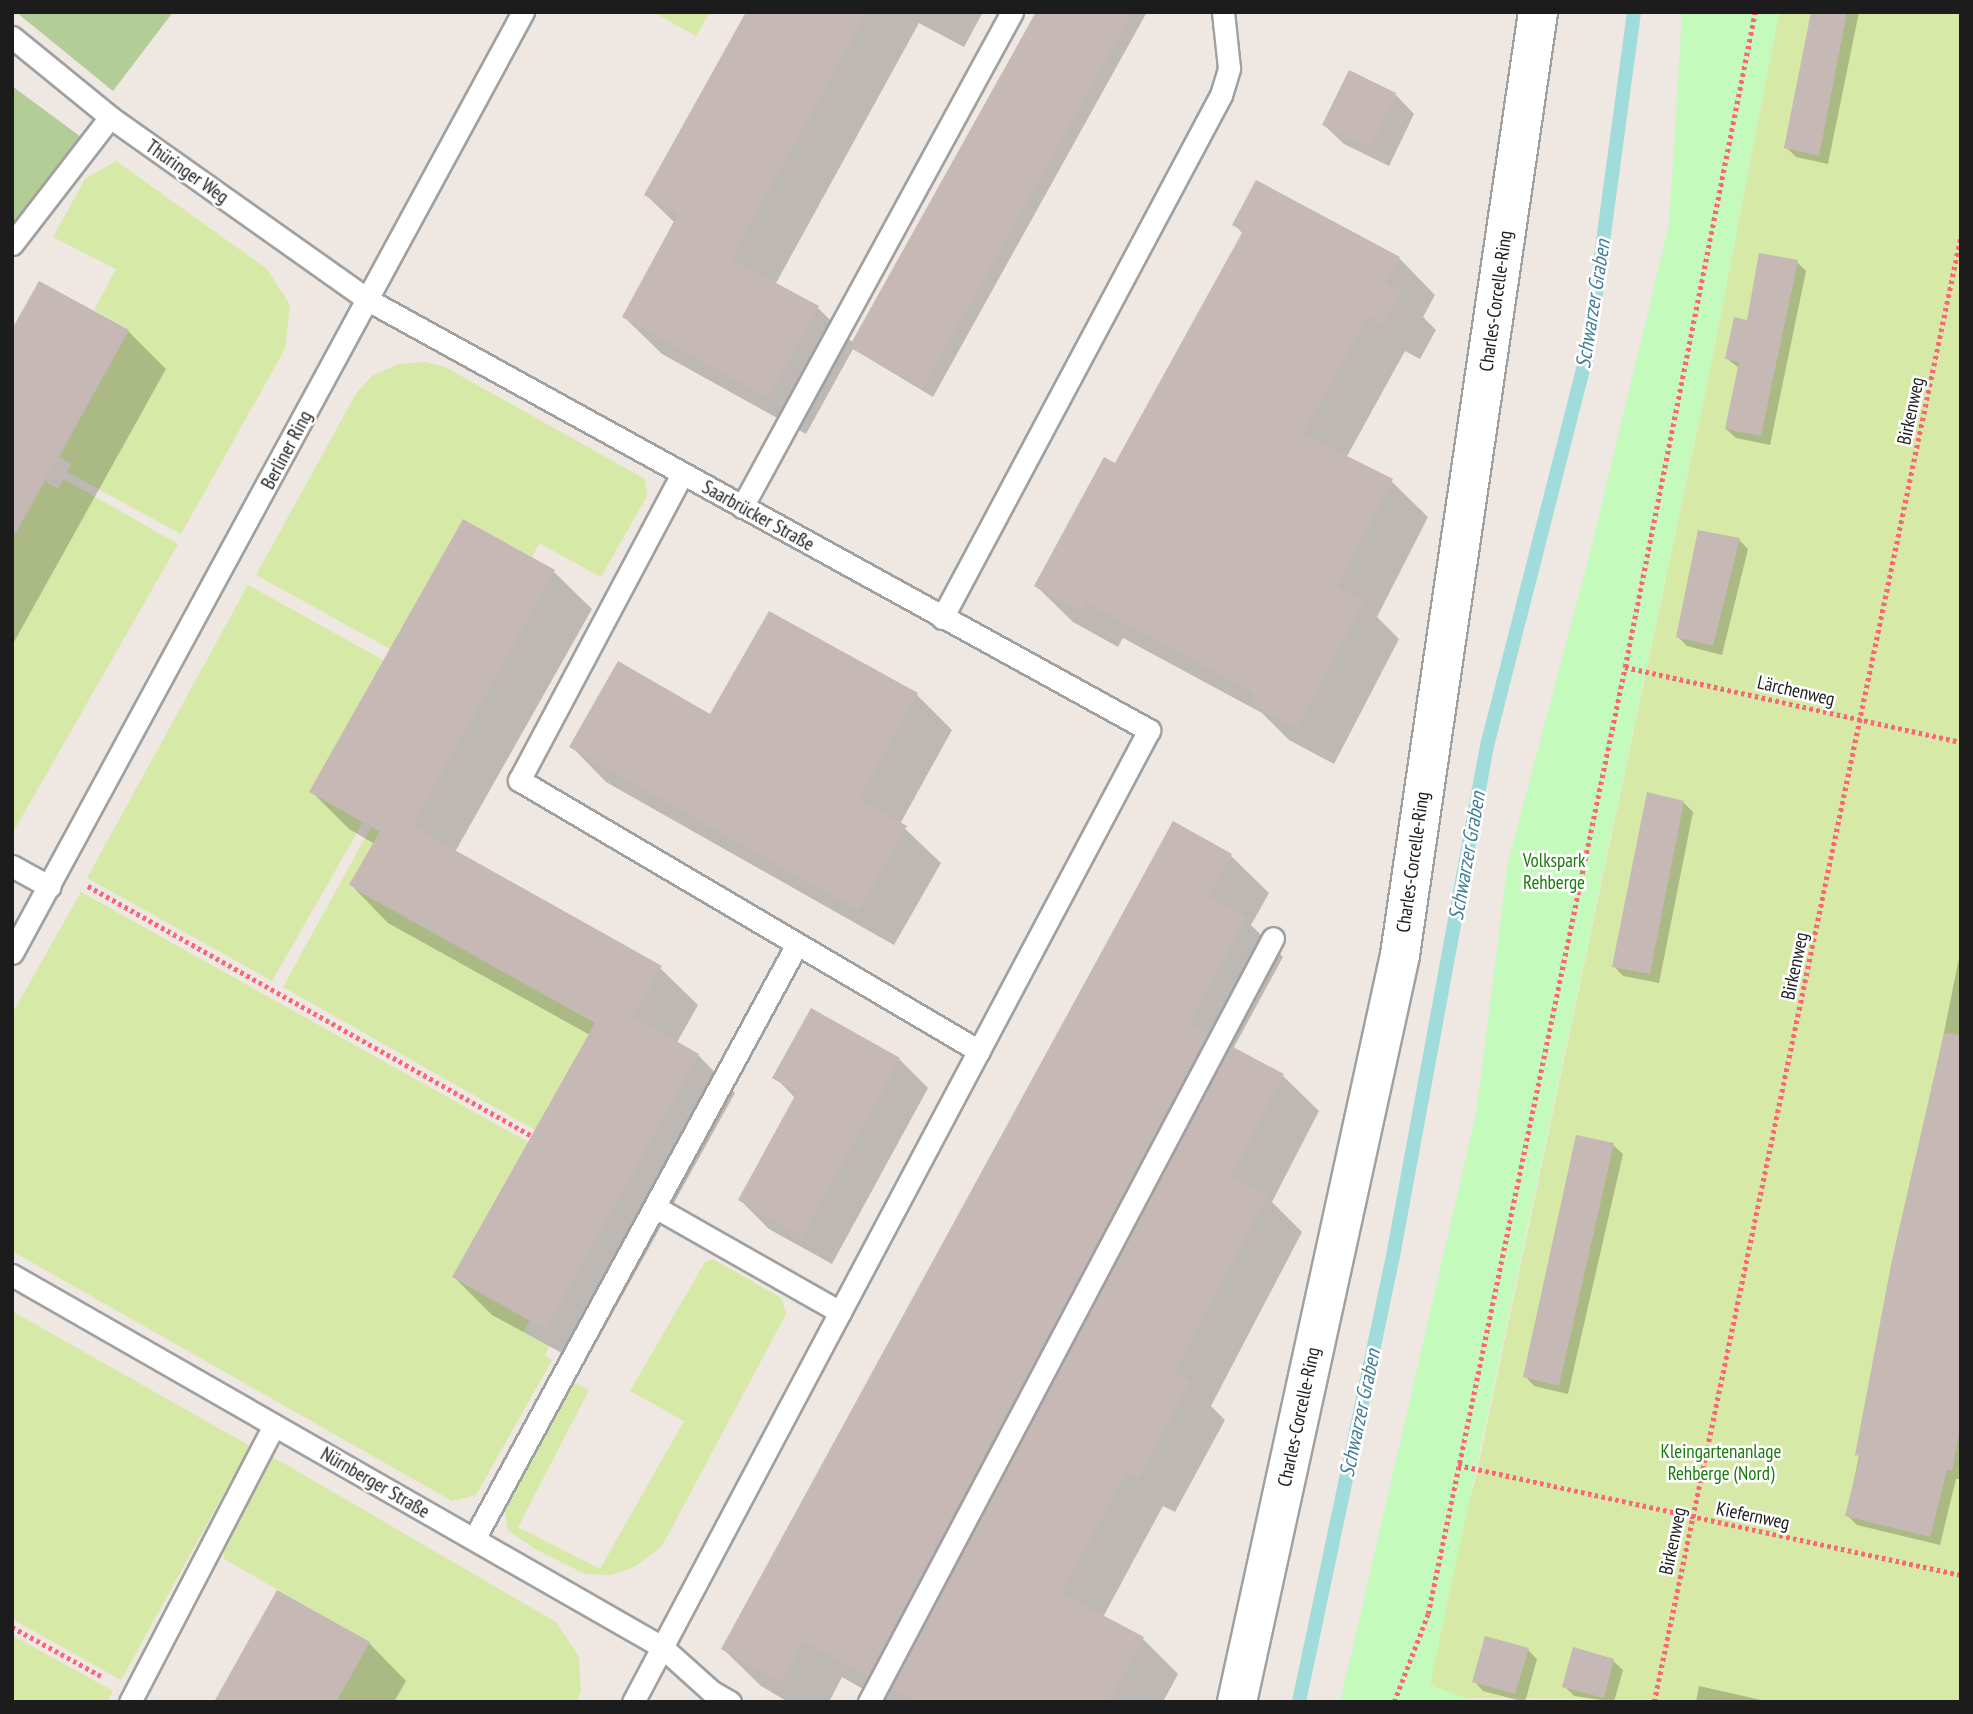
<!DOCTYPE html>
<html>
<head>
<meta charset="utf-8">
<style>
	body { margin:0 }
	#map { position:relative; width:1973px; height:1714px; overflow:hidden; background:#eee7e2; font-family:"PT Sans Narrow",sans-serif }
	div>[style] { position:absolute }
	.grass>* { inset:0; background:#d6e9a6 }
	.forest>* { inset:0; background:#b2ce96 }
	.park>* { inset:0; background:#c5fabd }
	.shadow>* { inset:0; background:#0003 }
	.stream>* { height:14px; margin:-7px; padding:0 7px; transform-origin:7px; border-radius:7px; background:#a1dcdc }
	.building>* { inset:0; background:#c5b8b5 }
	.path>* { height:4.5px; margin-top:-2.25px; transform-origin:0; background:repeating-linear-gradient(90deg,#fb6677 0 3.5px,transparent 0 7px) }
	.roads { filter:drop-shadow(2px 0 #a0a0a0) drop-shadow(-2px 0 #a0a0a0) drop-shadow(0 2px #a0a0a0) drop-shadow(0 -2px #a0a0a0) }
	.lane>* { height:21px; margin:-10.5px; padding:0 10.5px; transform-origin:10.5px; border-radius:10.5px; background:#fff }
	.street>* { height:38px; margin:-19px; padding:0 19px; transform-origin:19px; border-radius:19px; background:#fff }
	span { translate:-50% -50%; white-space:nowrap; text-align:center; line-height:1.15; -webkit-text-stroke:5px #fff; paint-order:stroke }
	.street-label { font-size:19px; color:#1c1c1c }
	.park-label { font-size:19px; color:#197b0a }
	.water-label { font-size:21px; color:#407d95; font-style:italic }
	.frame { position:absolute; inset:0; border:14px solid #1c1c1c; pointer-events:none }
</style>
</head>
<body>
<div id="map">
	<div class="grass">
		<div style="clip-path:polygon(653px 12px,710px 12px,696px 36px)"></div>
		<div style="clip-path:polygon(1779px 12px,1961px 12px,1961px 1702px,1458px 1698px,1414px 1679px,1475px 1481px,1709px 374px)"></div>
		<div style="clip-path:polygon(116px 161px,267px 269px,290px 305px,285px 349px,181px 534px,67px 472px,71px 464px,59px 457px,129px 330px,94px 310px,116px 269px,53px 237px,85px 179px)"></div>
		<div style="clip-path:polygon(425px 362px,445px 367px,645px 479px,647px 496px,601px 577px,539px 543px,532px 557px,463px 519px,390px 649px,256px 575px,357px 392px,372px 376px,398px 364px)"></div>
		<div style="clip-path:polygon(64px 479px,178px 544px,12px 834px,12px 540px,45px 481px,58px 489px)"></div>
		<div style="clip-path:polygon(248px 585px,383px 660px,310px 792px,363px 822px,272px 981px,87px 878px)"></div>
		<div style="clip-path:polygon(371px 827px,380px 831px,349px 886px,595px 1023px,535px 1130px,283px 987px)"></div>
		<div style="clip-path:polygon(81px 892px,528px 1142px,452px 1277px,530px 1321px,523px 1332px,549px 1346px,545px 1356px,552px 1360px,476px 1495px,452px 1501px,12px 1251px,12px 1014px)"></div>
		<div style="clip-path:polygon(713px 1259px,781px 1298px,786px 1314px,662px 1546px,634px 1567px,611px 1575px,585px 1574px,535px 1549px,508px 1530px,504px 1506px,574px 1383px,589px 1390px,518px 1527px,600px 1569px,684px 1421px,630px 1391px,705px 1262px)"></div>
		<div style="clip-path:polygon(12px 1311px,250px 1446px,121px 1680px,12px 1619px)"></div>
		<div style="clip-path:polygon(273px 1457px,556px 1622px,579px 1657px,581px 1692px,576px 1702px,336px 1702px,369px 1642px,224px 1559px,224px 1549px)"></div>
		<div style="clip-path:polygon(12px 1635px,113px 1691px,107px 1702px,12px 1702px)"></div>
	</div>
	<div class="forest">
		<div style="clip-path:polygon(16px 12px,173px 12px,113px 91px)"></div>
		<div style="clip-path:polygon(12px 86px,81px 137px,12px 225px)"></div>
	</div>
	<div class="park">
		<div style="clip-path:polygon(1682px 12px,1779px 12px,1709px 374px,1430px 1685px,1478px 1702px,1340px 1702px,1476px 1113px,1508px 862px,1590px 552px,1669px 224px)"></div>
	</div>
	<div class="shadow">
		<div style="clip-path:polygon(748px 12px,983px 12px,964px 47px,919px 23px,775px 285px,818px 308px,853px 343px,1038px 12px,1147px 12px,933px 397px,853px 349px,806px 434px,662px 354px,624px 317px,675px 223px,646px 195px)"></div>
		<div style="clip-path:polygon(1812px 12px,1859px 12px,1828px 164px,1796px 157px,1786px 147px)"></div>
		<div style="clip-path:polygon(1395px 94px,1414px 114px,1389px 166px,1344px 144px,1324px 125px)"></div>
		<div style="clip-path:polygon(1234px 224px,1399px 258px,1435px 295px,1423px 317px,1436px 330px,1420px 359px,1405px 351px,1346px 458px,1391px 481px,1428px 517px,1377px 617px,1399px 639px,1334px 764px,1289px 740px,1262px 713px,1123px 638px,1118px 647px,1073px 622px,1036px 586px,1116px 465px,1243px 234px)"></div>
		<div style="clip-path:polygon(1797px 262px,1806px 271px,1770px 445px,1736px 438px,1726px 429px,1739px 368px,1726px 358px)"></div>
		<div style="clip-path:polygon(128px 331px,166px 369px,14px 642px,12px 333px)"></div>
		<div style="clip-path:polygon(464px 521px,554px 572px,592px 609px,455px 852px,660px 968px,698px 1005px,676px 1044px,698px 1055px,735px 1093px,584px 1365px,492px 1315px,454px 1277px,590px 1035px,388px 923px,351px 885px,375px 844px,349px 829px,312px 792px)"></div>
		<div style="clip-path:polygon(1739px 540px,1748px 549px,1722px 655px,1687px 646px,1678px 637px)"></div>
		<div style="clip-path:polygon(770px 613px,917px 695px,952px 730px,900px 824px,941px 863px,894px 945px,606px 782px,571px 746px,710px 716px)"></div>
		<div style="clip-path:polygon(1683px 802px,1693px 812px,1659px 983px,1623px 976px,1614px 966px)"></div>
		<div style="clip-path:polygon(1231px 856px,1269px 893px,1251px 925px,1283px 957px,1233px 1049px,1283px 1076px,1319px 1111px,1272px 1202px,1302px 1232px,1211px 1406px,1225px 1420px,1175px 1512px,1163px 1506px,1103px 1617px,1143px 1639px,1178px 1674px,1163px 1702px,886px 1702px,842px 1677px,829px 1702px,788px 1702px,761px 1686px,723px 1649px)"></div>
		<div style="clip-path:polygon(1961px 948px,1961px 1479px,1956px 1479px,1940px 1545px,1857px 1525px,1847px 1515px)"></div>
		<div style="clip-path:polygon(812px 1010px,899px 1059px,928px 1088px,832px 1264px,769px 1229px,740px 1200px,796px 1099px,775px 1077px)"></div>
		<div style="clip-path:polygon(1613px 1145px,1623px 1154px,1568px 1394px,1534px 1386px,1525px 1376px)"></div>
		<div style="clip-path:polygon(369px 1643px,406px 1681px,394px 1702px,216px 1702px)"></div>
		<div style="clip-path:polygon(1528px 1650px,1537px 1659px,1525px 1702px,1483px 1691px,1474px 1681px)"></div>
		<div style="clip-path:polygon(1613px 1661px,1623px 1670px,1614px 1702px,1574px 1696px,1564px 1686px)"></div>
		<div style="clip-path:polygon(1699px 1686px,1770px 1702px,1696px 1702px)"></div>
	</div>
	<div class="stream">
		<div style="left:1299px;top:1702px;width:456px;rotate:-78.1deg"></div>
		<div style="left:1393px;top:1256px;width:519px;rotate:-79.56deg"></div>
		<div style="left:1487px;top:746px;width:414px;rotate:-75.7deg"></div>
		<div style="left:1589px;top:345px;width:336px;rotate:-82.3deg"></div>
	</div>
	<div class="building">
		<div style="clip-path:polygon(746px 12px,867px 12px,731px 259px,819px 306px,768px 398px,622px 317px,678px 214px,644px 195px)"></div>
		<div style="clip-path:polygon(1036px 12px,1133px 12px,923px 388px,849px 347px)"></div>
		<div style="clip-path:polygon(1811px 12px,1847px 12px,1819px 156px,1784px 148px)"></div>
		<div style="clip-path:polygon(1349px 70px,1396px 93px,1370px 148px,1322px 125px)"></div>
		<div style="clip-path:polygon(1256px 180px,1400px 257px,1385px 283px,1401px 292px,1383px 324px,1368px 316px,1303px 434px,1393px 479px,1337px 587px,1364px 601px,1297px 729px,1250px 704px,1255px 694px,1086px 602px,1081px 612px,1034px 586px,1104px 457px,1115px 463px,1243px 231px,1232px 225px)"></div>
		<div style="clip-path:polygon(1759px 253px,1798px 260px,1761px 436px,1725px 429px,1739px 362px,1725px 359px,1734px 317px,1747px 320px)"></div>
		<div style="clip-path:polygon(39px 281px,129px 330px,12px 538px,12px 329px)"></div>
		<div style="clip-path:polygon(463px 519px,555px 570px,412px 826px,662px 966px,633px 1017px,699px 1054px,546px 1329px,452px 1277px,595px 1023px,349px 885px,380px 831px,309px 792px)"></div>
		<div style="clip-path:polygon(1698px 530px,1740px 538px,1713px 646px,1676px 637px)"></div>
		<div style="clip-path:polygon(769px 611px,918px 693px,859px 799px,907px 826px,859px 911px,569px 747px,618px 661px,710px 714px)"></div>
		<div style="clip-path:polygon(1647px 792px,1684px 801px,1650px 974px,1612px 967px)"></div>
		<div style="clip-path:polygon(1173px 821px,1232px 854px,1209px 896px,1246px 918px,1189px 1024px,1208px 1034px,868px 1676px,804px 1641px,781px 1683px,721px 1649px)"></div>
		<div style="clip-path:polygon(811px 1008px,900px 1058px,802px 1237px,738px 1200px,797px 1092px,772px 1078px)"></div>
		<div style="clip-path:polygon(1944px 1033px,1961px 1035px,1961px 1423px,1952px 1471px,1947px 1470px,1930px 1537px,1845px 1516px,1860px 1456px,1855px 1455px,1892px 1260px)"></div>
		<div style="clip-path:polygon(1231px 1046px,1284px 1074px,1231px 1176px,1268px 1195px,1174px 1373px,1190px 1382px,1139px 1478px,1127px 1472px,1061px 1593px,1144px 1637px,1109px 1702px,913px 1702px,891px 1689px)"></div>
		<div style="clip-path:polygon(1576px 1135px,1614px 1143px,1559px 1386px,1523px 1377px)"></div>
		<div style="clip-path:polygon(277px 1590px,370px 1642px,336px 1702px,214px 1702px)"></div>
		<div style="clip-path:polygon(1485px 1636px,1529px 1648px,1515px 1694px,1472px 1682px)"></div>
		<div style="clip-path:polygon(1573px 1647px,1614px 1659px,1604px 1698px,1562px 1687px)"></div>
	</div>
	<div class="path">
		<div style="left:1625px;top:667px;width:344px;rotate:12.6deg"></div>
		<div style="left:88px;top:886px;width:510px;rotate:29.38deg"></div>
		<div style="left:1458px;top:1465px;width:515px;rotate:12.34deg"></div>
		<div style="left:12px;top:1627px;width:104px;rotate:28.8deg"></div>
		<div style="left:1394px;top:1702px;width:94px;rotate:-68.9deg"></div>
		<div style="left:1428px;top:1614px;width:967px;rotate:-78.25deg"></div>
		<div style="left:1625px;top:667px;width:668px;rotate:-78.77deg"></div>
		<div style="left:1654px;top:1702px;width:1499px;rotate:-78.18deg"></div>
	</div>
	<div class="roads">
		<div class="lane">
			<div style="left:12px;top:37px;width:127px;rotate:39.2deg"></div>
			<div style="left:110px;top:117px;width:316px;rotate:35.3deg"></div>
			<div style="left:368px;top:300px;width:892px;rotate:28.84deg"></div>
			<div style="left:1149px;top:730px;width:1100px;rotate:117.96deg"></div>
			<div style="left:12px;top:244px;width:160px;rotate:-52.3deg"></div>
			<div style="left:682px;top:474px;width:347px;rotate:118deg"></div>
			<div style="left:519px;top:780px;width:534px;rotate:30.5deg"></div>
			<div style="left:742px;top:507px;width:564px;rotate:-61.39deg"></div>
			<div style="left:942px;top:618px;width:593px;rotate:-61.92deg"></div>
			<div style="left:1221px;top:95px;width:28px;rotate:-73deg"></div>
			<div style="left:1229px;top:68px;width:56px;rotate:-96.1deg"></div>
			<div style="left:12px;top:866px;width:43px;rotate:28.9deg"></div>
			<div style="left:12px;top:953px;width:1071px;rotate:-61.5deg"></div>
			<div style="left:655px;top:1207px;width:213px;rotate:29.6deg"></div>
			<div style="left:12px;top:1275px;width:749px;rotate:29.78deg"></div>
			<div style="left:662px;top:1647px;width:66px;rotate:41.9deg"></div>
			<div style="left:711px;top:1691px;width:22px;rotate:30deg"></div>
			<div style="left:474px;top:1539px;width:677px;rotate:-61.5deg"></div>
			<div style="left:130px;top:1702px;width:312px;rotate:-62.5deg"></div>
			<div style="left:869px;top:1702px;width:864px;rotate:-62.13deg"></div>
		</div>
		<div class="street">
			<div style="left:1237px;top:1702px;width:765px;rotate:-77.69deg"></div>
			<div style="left:1400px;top:955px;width:953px;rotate:-81.67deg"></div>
		</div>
	</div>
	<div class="street-label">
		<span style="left:187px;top:172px;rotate:35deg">Thüringer Weg</span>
		<span style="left:1496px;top:301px;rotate:-82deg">Charles-Corcelle-Ring</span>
		<span style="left:1911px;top:411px;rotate:-78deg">Birkenweg</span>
		<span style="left:287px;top:450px;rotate:-62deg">Berliner Ring</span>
		<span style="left:758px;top:516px;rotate:29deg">Saarbrücker Straße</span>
		<span style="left:1796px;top:691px;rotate:13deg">Lärchenweg</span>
		<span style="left:1413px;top:862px;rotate:-82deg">Charles-Corcelle-Ring</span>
		<span style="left:1795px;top:966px;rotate:-78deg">Birkenweg</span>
		<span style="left:1299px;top:1417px;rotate:-78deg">Charles-Corcelle-Ring</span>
		<span style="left:375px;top:1483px;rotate:30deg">Nürnberger Straße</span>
		<span style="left:1753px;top:1516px;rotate:12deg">Kiefernweg</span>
		<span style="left:1673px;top:1541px;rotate:-78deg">Birkenweg</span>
	</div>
	<div class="park-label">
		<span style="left:1554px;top:872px">Volkspark<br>Rehberge</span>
		<span style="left:1721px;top:1463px">Kleingartenanlage<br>Rehberge (Nord)</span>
	</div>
	<div class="water-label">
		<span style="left:1593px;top:304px;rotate:-81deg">Schwarzer Graben</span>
		<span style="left:1467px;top:856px;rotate:-80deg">Schwarzer Graben</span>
		<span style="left:1360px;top:1413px;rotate:-78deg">Schwarzer Graben</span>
	</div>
	<div class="frame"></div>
</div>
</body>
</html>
